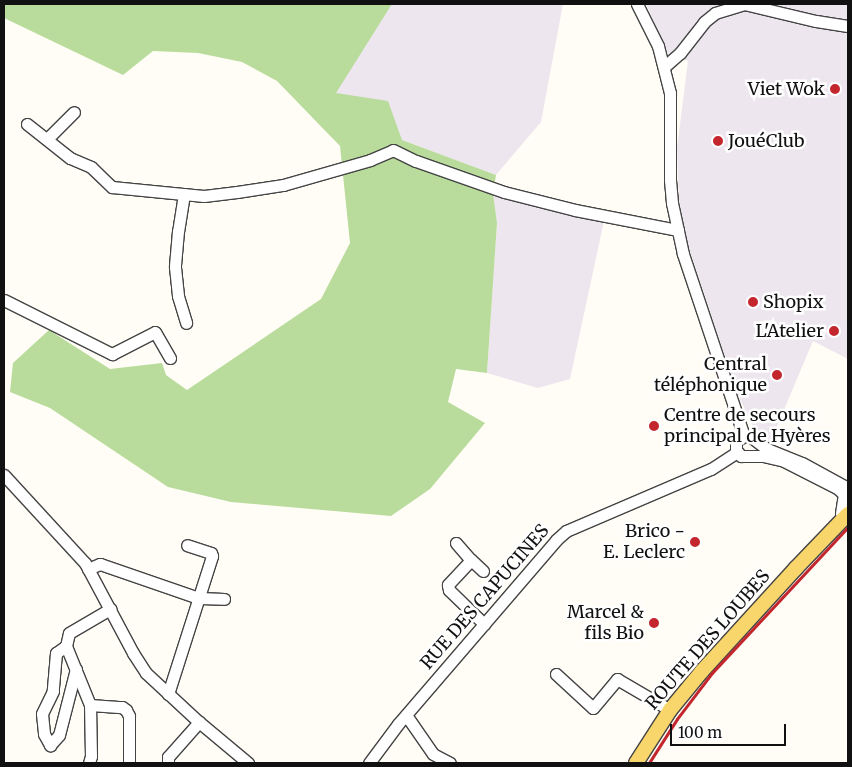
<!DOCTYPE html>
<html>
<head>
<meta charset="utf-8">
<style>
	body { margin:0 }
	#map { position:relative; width:852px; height:767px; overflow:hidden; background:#fffdf5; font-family:Merriweather,serif }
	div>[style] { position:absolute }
	.industrial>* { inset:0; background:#eee6ef }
	.forest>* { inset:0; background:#b9dc9c }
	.roads { filter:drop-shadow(1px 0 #444) drop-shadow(-1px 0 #444) drop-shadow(0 1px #444) drop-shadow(0 -1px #444) }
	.minor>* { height:11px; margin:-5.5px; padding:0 5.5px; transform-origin:5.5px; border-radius:5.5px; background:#fff }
	.major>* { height:14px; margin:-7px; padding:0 7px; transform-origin:7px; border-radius:7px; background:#f9d66b }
	.rail>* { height:2.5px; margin:-1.25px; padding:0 1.25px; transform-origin:1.25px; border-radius:1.25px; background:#c4262e }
	.dots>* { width:14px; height:14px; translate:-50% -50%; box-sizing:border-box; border:2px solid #fff; border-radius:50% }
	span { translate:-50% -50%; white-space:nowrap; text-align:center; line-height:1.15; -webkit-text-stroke:5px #fff; paint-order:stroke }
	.poi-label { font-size:18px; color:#111 }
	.right { translate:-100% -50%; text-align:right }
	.left { translate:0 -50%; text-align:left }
	.street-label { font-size:18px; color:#111 }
	.frame { position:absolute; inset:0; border:5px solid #111; pointer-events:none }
	.scale { position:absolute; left:670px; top:724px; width:116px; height:22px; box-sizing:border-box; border:2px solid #111; border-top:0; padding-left:6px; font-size:15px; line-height:18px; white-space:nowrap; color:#111; -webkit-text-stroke:4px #fff; paint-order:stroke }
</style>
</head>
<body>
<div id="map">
	<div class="industrial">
		<div style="clip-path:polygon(392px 4px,563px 4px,541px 122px,496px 175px,402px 140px,335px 93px)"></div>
		<div style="clip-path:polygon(646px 4px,848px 4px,848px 359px,813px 341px,770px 443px,755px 431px,738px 395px,686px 239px,679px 199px,677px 148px,688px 61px,668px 53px)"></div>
		<div style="clip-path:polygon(493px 193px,604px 221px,570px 379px,538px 388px,487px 373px,497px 223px)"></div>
	</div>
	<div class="forest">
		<div style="clip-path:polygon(4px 4px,392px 4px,336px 93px,388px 101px,402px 140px,496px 175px,493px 193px,497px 223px,487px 373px,456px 369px,448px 402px,485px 423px,430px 489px,391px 516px,231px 502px,168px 487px,50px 408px,10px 392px,13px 363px,49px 330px,110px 369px,162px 363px,166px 375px,187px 390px,321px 299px,350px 243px,340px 146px,277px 81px,242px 62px,198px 53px,153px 51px,123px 75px,4px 18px)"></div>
	</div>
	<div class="roads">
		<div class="minor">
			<div style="left:637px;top:4px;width:47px;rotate:63.4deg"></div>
			<div style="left:658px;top:46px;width:49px;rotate:75.7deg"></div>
			<div style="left:670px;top:93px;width:87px;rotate:90deg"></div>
			<div style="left:670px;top:180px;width:23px;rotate:85deg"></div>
			<div style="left:672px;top:203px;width:52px;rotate:77.8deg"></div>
			<div style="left:683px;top:254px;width:192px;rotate:71.5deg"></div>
			<div style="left:665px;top:66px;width:20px;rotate:-41deg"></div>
			<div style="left:680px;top:53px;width:39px;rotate:-52deg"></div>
			<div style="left:704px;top:22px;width:14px;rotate:-39deg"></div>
			<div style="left:715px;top:13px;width:30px;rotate:-17deg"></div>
			<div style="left:744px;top:4px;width:74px;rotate:13.3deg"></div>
			<div style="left:816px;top:21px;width:32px;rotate:9deg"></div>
			<div style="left:27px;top:124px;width:55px;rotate:38.3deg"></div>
			<div style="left:70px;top:158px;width:23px;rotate:23deg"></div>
			<div style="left:91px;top:167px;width:29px;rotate:44deg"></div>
			<div style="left:112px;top:187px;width:92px;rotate:5.6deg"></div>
			<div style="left:204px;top:196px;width:33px;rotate:-7deg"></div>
			<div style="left:237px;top:192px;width:47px;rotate:-8.7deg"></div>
			<div style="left:283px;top:185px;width:91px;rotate:-16deg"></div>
			<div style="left:370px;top:160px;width:25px;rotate:-23deg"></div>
			<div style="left:393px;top:150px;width:25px;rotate:26deg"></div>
			<div style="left:416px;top:161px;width:93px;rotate:19.4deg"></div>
			<div style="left:504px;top:192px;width:73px;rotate:14.2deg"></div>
			<div style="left:575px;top:210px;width:105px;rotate:11deg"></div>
			<div style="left:47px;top:139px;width:38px;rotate:-45deg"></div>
			<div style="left:184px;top:194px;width:37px;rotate:99deg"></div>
			<div style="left:178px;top:231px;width:36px;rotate:95deg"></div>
			<div style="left:175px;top:267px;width:29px;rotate:84deg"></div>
			<div style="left:178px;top:296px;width:28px;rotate:73deg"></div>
			<div style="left:4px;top:300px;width:121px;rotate:26.6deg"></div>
			<div style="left:112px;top:354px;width:48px;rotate:-27.1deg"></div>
			<div style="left:155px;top:332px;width:30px;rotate:60deg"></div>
			<div style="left:4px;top:475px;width:120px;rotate:47.4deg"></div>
			<div style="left:85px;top:563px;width:102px;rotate:61.9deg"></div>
			<div style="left:133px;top:653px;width:24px;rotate:57deg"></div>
			<div style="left:146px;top:673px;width:72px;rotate:42.8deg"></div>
			<div style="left:199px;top:722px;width:64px;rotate:39.9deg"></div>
			<div style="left:848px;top:488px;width:52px;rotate:-151.5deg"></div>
			<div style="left:802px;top:463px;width:38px;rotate:-158deg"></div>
			<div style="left:767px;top:449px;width:21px;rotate:-143deg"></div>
			<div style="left:750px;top:436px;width:6px;rotate:180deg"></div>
			<div style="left:744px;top:436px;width:9px;rotate:148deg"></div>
			<div style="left:736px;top:441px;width:9px;rotate:90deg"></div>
			<div style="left:736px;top:450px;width:8px;rotate:50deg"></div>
			<div style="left:741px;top:456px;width:22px"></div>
			<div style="left:763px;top:456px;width:22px;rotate:13deg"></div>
			<div style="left:784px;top:461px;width:59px;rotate:27deg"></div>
			<div style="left:837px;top:488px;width:15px;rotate:42deg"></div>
			<div style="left:841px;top:513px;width:18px;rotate:-81deg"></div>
			<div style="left:456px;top:543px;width:23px;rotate:49deg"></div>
			<div style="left:88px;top:569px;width:13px;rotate:-23deg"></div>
			<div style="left:100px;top:564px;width:105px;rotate:19deg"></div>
			<div style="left:199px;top:598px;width:25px;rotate:2deg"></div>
			<div style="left:483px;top:571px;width:16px;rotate:-137deg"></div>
			<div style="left:471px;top:560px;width:34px;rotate:133deg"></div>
			<div style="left:448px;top:585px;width:5px;rotate:79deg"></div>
			<div style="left:449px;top:590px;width:49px;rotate:44.2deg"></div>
			<div style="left:66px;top:646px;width:12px;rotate:145deg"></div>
			<div style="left:56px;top:653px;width:38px;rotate:95deg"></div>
			<div style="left:53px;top:691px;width:25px;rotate:116deg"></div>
			<div style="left:42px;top:714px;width:20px;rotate:84deg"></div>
			<div style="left:44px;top:734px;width:13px;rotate:61deg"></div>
			<div style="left:50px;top:745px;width:13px;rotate:-48deg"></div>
			<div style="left:59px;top:735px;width:68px;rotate:-75.6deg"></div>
			<div style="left:556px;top:674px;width:50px;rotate:42.6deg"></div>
			<div style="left:593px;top:708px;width:38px;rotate:-50deg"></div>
			<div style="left:617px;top:679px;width:61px;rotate:30.3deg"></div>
			<div style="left:168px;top:694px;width:145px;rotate:-72.3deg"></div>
			<div style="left:212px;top:556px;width:3px;rotate:-108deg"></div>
			<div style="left:211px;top:553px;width:25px;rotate:-162deg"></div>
			<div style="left:90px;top:705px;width:32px;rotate:4deg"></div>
			<div style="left:122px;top:707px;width:5px;rotate:37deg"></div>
			<div style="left:126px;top:710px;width:7px;rotate:63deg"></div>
			<div style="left:129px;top:716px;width:47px;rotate:90deg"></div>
			<div style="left:406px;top:715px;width:47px;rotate:55.3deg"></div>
			<div style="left:433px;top:754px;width:19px;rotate:28deg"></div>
			<div style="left:89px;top:763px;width:7px;rotate:-74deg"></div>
			<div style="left:91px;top:756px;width:51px;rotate:-91.1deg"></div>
			<div style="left:90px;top:705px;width:64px;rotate:-112.1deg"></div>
			<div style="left:66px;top:646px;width:13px;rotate:-77deg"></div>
			<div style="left:69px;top:633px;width:48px;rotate:-30.3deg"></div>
			<div style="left:168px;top:763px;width:6px;rotate:-90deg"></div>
			<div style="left:168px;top:757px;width:47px;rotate:-48.5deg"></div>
			<div style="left:369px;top:763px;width:49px;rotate:-53.4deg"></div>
			<div style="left:398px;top:724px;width:243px;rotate:-49.3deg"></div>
			<div style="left:556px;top:540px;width:13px;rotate:-42deg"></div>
			<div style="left:566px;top:531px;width:158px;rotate:-23.2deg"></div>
			<div style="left:711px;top:469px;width:31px;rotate:-33deg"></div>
		</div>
		<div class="major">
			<div style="left:636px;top:763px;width:63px;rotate:-57.3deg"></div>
			<div style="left:670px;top:710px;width:50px;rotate:-50.6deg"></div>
			<div style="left:702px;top:671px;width:139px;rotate:-47.6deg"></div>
			<div style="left:796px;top:568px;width:75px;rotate:-46.1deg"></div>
		</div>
	</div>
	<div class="rail">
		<div style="left:649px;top:763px;width:52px;rotate:-57.5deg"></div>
		<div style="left:677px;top:719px;width:58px;rotate:-52.7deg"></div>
		<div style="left:712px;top:673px;width:200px;rotate:-47deg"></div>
	</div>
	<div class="dots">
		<div style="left:835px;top:89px;background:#c4262e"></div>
		<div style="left:718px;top:141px;background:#c4262e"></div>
		<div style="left:753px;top:302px;background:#c4262e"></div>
		<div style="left:834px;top:331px;background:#c4262e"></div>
		<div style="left:777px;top:375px;background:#c4262e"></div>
		<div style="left:654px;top:426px;background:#c4262e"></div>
		<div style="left:695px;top:542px;background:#c4262e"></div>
		<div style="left:654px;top:623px;background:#c4262e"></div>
	</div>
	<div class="poi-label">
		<span class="right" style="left:825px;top:89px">Viet Wok</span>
		<span class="left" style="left:728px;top:141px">JouéClub</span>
		<span class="left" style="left:763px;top:302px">Shopix</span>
		<span class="right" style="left:824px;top:331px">L'Atelier</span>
		<span class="right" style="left:767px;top:375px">Central<br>téléphonique</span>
		<span class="left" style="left:664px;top:426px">Centre de secours<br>principal de Hyères</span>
		<span class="right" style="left:685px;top:542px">Brico -<br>E. Leclerc</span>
		<span class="right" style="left:644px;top:623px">Marcel &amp;<br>fils Bio</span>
	</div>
	<div class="street-label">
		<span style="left:485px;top:597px;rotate:-49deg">RUE DES CAPUCINES</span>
		<span style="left:708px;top:640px;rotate:-49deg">ROUTE DES LOUBES</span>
	</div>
	<div class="frame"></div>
	<div class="scale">100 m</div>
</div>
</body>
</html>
